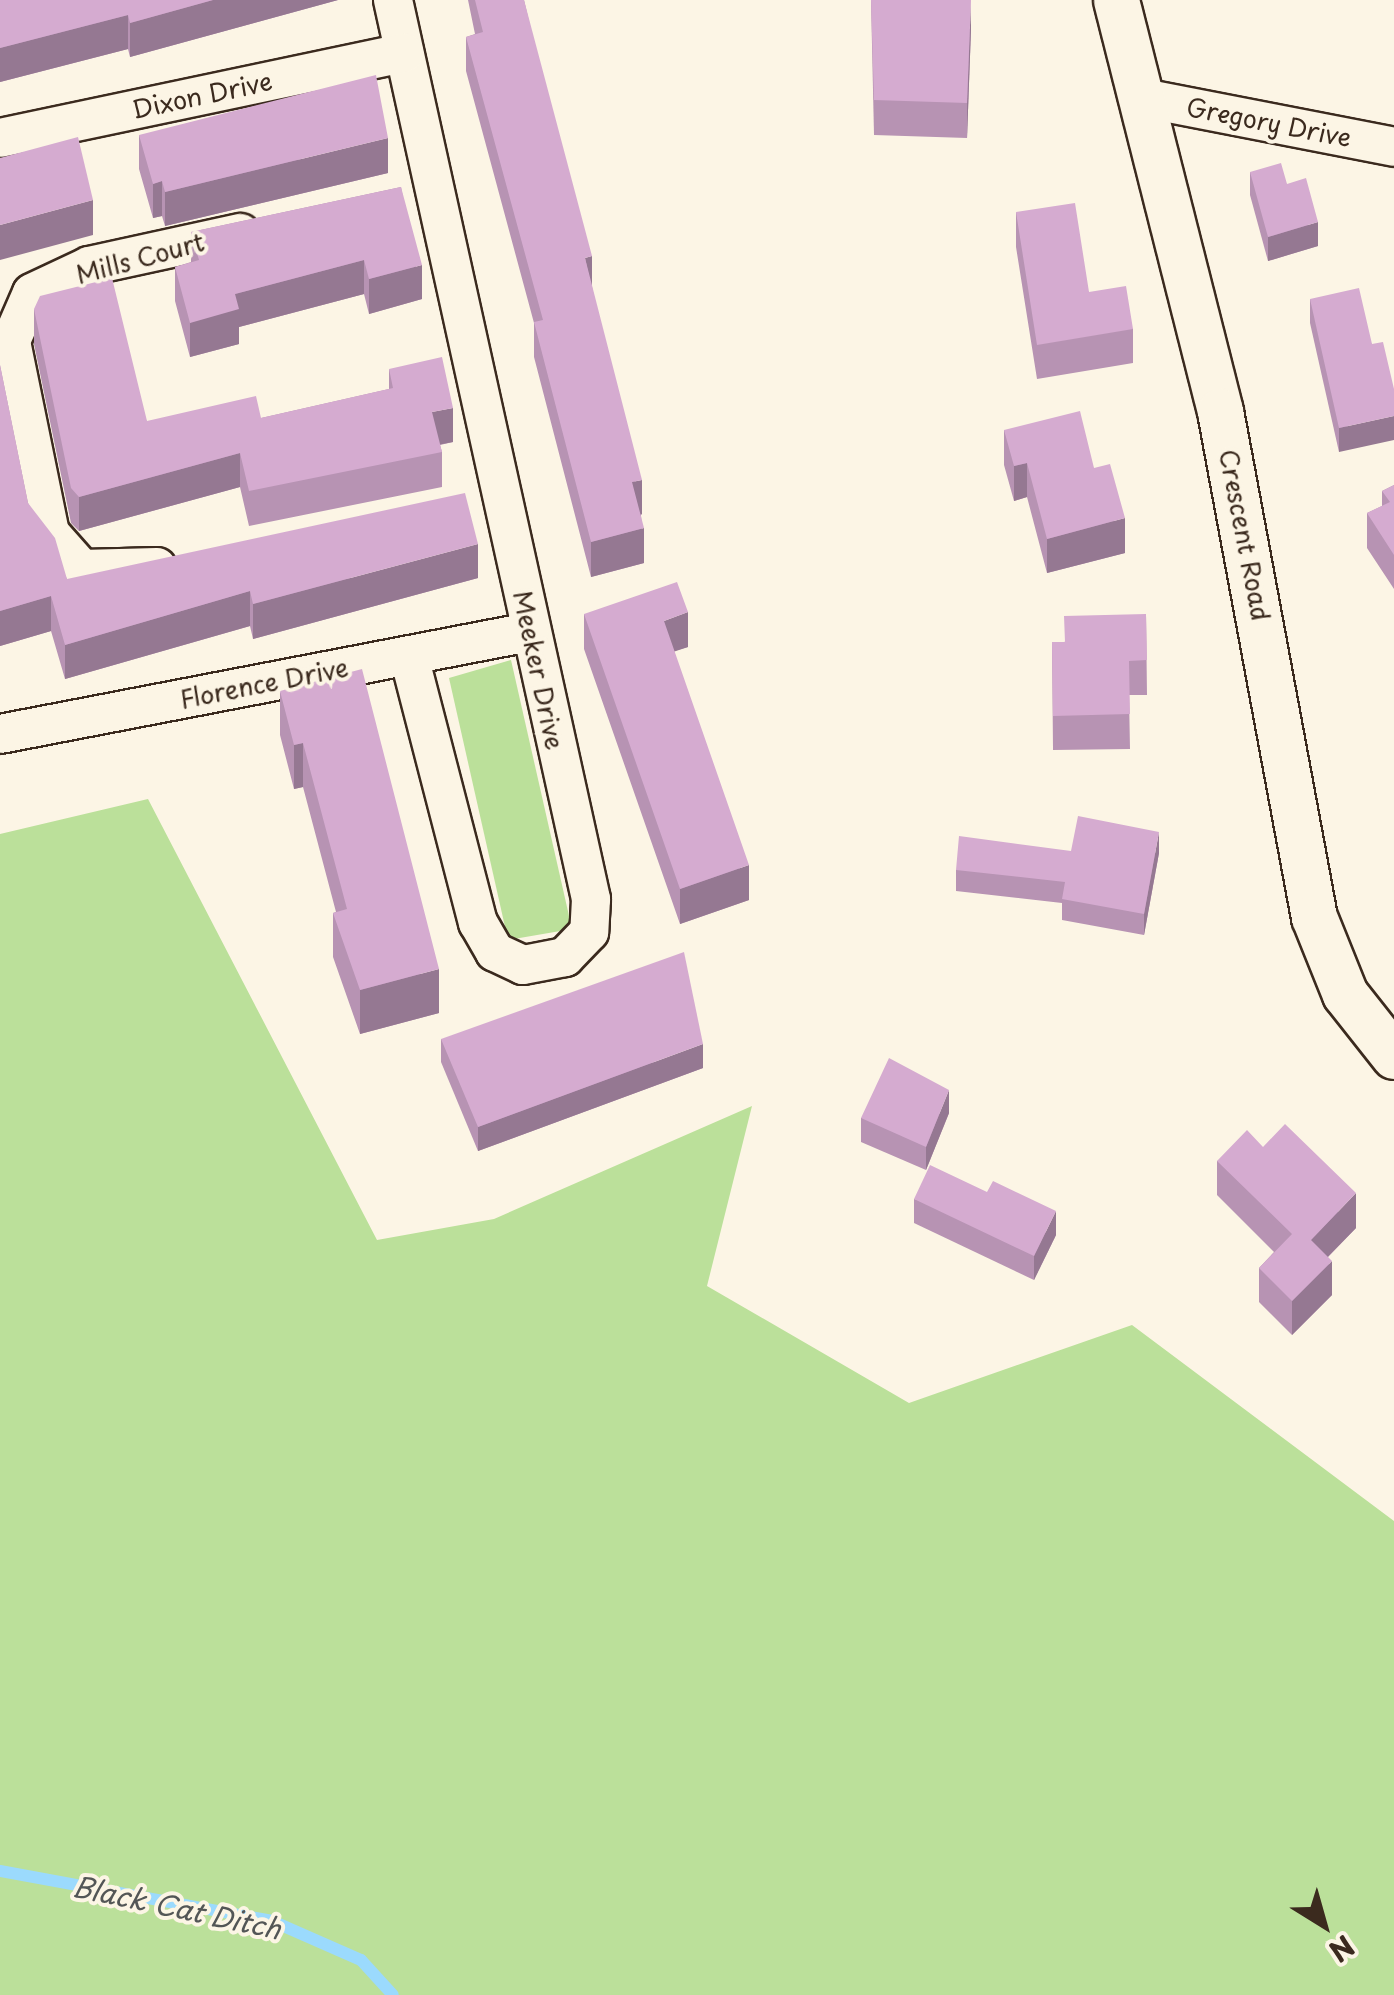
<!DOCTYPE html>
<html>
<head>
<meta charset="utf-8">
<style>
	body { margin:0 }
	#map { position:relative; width:1394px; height:1995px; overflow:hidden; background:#fcf5e5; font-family:"Playpen Sans",sans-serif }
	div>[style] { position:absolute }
	.green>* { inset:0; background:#bbe09a }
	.stream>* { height:12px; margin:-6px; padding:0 6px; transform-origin:6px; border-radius:6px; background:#9bdafd }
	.roads { filter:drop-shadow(2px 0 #3b2a1e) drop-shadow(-2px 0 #3b2a1e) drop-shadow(0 2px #3b2a1e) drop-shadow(0 -2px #3b2a1e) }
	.minor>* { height:38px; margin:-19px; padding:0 19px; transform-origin:19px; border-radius:19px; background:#fcf5e5 }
	.tertiary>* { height:45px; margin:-22.5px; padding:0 22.5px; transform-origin:22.5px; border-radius:22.5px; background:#fcf5e5 }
	.wall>* { inset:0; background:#b793b3 }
	.shaded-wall>* { inset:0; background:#957892 }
	.building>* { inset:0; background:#d5abd0 }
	span { translate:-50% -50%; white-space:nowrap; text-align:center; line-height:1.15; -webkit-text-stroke:8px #fcf5e5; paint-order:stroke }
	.street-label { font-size:25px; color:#3b2a1e }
	.water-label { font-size:28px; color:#535656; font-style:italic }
	.north { position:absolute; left:1274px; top:1875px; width:100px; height:100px; -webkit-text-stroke:8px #fcf5e5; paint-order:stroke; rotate:143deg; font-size:28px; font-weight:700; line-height:40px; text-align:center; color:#3b2a1e }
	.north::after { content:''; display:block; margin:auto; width:35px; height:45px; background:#3b2a1e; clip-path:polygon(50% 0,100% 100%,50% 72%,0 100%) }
</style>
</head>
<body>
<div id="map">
	<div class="green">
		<div style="clip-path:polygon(511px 660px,572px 929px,508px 940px,449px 678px)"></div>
		<div style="clip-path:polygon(148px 799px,377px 1240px,494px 1219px,752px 1106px,707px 1286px,909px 1403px,1132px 1325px,1394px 1521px,1394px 1995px,0 1995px,0 834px)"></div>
	</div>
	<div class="stream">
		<div style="left:0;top:1871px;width:277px;rotate:10.4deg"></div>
		<div style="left:272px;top:1921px;width:97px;rotate:23.7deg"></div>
		<div style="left:361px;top:1960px;width:47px;rotate:47.6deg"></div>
	</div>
	<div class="roads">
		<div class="minor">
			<div style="left:393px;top:0;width:921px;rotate:77.58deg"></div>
			<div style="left:591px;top:899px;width:33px;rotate:93deg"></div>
			<div style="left:589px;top:932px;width:35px;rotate:134deg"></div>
			<div style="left:565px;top:957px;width:43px;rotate:169.2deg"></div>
			<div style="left:523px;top:965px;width:31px;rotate:-155deg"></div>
			<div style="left:495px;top:952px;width:34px;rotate:-120deg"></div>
			<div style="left:478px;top:923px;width:276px;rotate:-104.5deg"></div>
			<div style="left:1143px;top:98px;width:256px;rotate:11deg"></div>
			<div style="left:0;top:138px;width:413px;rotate:-11.9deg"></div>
			<div style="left:157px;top:567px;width:75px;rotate:178.5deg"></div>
			<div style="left:82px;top:569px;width:48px;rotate:-131.6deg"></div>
			<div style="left:50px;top:533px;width:196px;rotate:-101.5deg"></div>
			<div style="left:11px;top:341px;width:52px;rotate:-66.4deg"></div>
			<div style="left:32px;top:293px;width:63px;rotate:-25.3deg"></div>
			<div style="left:89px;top:266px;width:155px;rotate:-12.3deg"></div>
			<div style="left:0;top:734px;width:539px;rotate:-10.91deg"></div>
		</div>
		<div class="tertiary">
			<div style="left:1116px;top:0;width:424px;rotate:75.8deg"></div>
			<div style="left:1220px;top:411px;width:515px;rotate:79.48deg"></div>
			<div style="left:1314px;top:917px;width:83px;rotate:68.1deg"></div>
			<div style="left:1345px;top:994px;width:79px;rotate:51.7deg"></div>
		</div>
	</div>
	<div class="wall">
		<div style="clip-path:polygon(0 0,338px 0,130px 57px,128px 49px,0 82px)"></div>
		<div style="clip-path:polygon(468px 0,524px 0,592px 287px,642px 514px,641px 515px,644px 563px,591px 577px,534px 357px,534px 323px,466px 71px,466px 37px,475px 34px)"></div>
		<div style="clip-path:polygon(871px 0,971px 29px,967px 138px,874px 135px)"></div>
		<div style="clip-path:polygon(139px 135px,388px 173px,165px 226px,162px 216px,153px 218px,139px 169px)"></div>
		<div style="clip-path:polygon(1250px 172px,1287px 184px,1318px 246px,1268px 261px,1250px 195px)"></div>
		<div style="clip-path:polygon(401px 187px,422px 299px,369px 314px,364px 294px,239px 327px,239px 344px,190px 357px,175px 301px,175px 267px,191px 262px,191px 232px)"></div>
		<div style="clip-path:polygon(1016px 212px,1089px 292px,1133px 329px,1133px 363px,1037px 379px,1016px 247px)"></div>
		<div style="clip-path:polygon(1310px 299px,1372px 344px,1339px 452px,1310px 323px)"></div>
		<div style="clip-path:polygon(34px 309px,147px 421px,261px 418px,389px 389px,389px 369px,453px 442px,440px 445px,442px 452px,442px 487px,249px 526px,240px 487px,79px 531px,71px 523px,34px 344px)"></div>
		<div style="clip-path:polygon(0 365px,28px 503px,67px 579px,478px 578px,253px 639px,250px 626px,65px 679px,51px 631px,0 646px)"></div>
		<div style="clip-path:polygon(1004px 430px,1094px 468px,1125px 553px,1047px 573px,1027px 497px,1014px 501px,1004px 465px)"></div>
		<div style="clip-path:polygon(1394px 485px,1394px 589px,1367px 548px,1367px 513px,1382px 506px,1382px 491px)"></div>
		<div style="clip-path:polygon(584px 614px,688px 647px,674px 651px,749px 900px,680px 924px,584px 649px)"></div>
		<div style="clip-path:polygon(1146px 614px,1147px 695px,1129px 695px,1130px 749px,1053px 750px,1052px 642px,1064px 642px)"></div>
		<div style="clip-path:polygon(280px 691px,439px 1013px,360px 1034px,333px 957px,333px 913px,336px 912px,303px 787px,294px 789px,280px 735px)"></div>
		<div style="clip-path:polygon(1071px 851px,1159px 853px,1144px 935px,1062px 920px,1062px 903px,956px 891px,956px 870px)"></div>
		<div style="clip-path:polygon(441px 1039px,703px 1068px,478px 1151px,441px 1062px)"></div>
		<div style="clip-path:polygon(949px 1113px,926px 1170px,861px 1142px,861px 1118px)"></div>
		<div style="clip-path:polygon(1263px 1147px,1356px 1228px,1328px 1257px,1332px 1295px,1292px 1335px,1259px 1302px,1259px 1268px,1274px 1252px,1217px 1195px,1217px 1161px)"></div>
		<div style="clip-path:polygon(914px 1199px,1056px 1235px,1034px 1280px,914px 1223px)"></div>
	</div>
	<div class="shaded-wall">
		<div style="clip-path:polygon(213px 0,338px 0,130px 57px,130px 23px)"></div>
		<div style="clip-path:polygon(971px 0,971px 29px,967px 138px,967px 103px)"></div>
		<div style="clip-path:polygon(128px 15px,128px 49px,0 82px,0 48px)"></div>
		<div style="clip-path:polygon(388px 138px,388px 173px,165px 226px,165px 192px)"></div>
		<div style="clip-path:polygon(162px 181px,162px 216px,153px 218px,153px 184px)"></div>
		<div style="clip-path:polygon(93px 200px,93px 235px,0 260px,0 225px)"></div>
		<div style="clip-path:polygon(1318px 222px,1318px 246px,1268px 261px,1268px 237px)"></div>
		<div style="clip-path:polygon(592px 256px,592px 291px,585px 258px)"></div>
		<div style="clip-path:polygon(364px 260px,364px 294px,239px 327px,239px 344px,190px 357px,190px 323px,235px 294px)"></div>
		<div style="clip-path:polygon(422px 265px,422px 299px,369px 314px,369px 279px)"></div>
		<div style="clip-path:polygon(453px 408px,453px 442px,432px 446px,432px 412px)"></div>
		<div style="clip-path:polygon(1394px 416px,1394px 440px,1339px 452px,1339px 428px)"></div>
		<div style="clip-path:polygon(240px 453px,240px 487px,79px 531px,79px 497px)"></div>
		<div style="clip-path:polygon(1027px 463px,1027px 497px,1014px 501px,1014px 466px)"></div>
		<div style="clip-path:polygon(642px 480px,642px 514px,632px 517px,632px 482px)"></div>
		<div style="clip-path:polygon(1125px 518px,1125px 553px,1047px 573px,1047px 539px)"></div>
		<div style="clip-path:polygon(644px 528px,644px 563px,591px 577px,591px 542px)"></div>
		<div style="clip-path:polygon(478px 544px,478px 578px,253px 639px,253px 604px)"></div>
		<div style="clip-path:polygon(250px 591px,250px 626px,65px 679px,65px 645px)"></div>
		<div style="clip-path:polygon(51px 596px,51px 631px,0 646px,0 611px)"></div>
		<div style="clip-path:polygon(688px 612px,688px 647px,664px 655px,664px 621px)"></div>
		<div style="clip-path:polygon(303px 743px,303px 787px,294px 789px,294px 745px)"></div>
		<div style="clip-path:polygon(1159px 832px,1159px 853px,1144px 935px,1144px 914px)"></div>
		<div style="clip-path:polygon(749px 865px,749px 900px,680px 924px,680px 889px)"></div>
		<div style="clip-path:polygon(439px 969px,439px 1013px,360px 1034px,360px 990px)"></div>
		<div style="clip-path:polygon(703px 1044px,703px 1068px,478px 1151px,478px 1127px)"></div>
		<div style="clip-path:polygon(949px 1090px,949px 1113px,926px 1170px,926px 1147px)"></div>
		<div style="clip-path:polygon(1356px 1193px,1356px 1228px,1311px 1274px,1311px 1240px)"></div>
		<div style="clip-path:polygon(1056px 1211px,1056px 1235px,1034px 1280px,1034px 1256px)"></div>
		<div style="clip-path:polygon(1332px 1261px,1332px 1295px,1292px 1335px,1292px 1301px)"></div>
	</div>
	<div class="building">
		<div style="clip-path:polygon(0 0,213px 0,130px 23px,128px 15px,0 48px)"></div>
		<div style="clip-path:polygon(475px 0,524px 0,592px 256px,585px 258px,642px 480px,632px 482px,644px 528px,591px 542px,534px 322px,543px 320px,466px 37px,483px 32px)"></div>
		<div style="clip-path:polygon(871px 0,971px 0,967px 103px,874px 100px)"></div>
		<div style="clip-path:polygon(376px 75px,388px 138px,165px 192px,162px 181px,153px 184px,139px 135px)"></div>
		<div style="clip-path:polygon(78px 137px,93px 200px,0 225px,0 158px)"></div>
		<div style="clip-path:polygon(1281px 163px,1287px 184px,1306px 178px,1318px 222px,1268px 237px,1250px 172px)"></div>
		<div style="clip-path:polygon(401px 187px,422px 265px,369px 279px,364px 260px,235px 294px,239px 309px,190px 323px,175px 267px,199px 260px,191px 232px)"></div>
		<div style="clip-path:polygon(1075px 203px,1089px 292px,1126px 286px,1133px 329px,1037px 345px,1016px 212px)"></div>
		<div style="clip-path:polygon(112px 278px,147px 421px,256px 396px,261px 418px,393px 388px,389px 369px,442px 357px,453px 408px,432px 412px,442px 452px,249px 491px,240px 453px,79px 497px,71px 488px,34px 309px,40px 296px)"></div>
		<div style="clip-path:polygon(1359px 288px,1372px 344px,1383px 342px,1394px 389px,1394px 416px,1339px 428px,1310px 299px)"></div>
		<div style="clip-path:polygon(0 365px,28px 503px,55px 538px,67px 579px,465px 493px,478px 544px,253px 604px,250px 591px,65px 645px,51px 596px,0 611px)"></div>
		<div style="clip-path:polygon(1080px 411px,1094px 468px,1110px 464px,1125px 518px,1047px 539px,1027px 463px,1014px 466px,1004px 430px)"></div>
		<div style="clip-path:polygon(1394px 485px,1394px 555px,1367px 513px,1390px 502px,1382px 491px)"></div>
		<div style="clip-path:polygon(677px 582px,688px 612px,664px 621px,749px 865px,680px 889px,584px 614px)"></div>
		<div style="clip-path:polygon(1146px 614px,1147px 660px,1129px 661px,1130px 714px,1053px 716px,1052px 642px,1065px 642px,1064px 616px)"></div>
		<div style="clip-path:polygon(362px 669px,439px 969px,360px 990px,333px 913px,347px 909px,303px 743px,294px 745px,280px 691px)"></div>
		<div style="clip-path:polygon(1078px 816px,1159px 832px,1144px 914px,1062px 899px,1065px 882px,956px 870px,959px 836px,1071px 851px)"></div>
		<div style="clip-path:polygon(684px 952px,703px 1044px,478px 1127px,441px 1039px)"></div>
		<div style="clip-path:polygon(889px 1058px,949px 1090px,926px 1147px,861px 1118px)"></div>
		<div style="clip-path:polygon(1285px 1124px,1356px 1193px,1311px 1240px,1332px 1261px,1292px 1301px,1259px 1268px,1292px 1234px,1217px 1161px,1247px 1130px,1263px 1147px)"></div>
		<div style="clip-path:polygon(930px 1165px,987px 1192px,993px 1181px,1056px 1211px,1034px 1256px,914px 1199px)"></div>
	</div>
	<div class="street-label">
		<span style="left:202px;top:95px;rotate:-12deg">Dixon Drive</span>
		<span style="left:1269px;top:122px;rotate:11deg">Gregory Drive</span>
		<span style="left:140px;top:258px;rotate:-15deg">Mills Court</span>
		<span style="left:1245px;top:535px;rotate:79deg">Crescent Road</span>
		<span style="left:539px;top:670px;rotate:78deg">Meeker Drive</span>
		<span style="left:264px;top:683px;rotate:-11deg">Florence Drive</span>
	</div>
	<div class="water-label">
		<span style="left:177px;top:1907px;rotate:12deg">Black Cat Ditch</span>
	</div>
	<div class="north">N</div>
</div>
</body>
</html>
